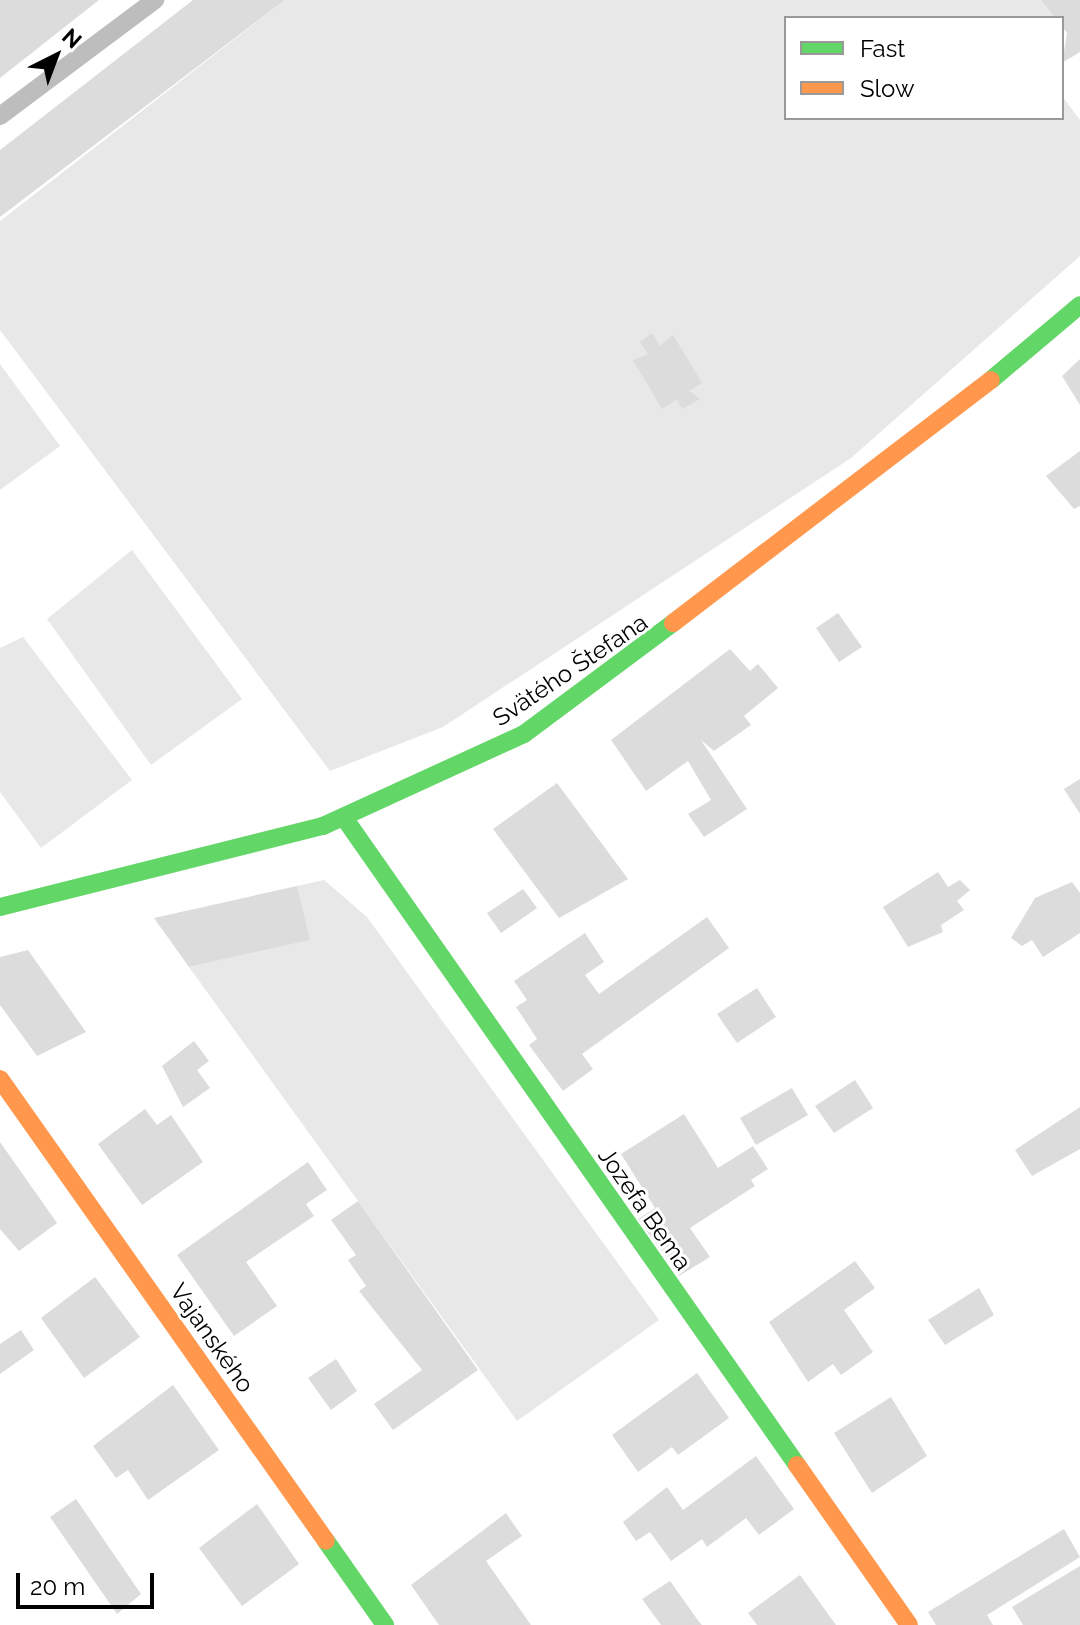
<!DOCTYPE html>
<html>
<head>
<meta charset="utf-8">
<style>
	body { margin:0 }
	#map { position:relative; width:1080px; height:1625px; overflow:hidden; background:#fff; font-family:Raleway,sans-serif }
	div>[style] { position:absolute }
	.green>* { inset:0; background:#e8e8e8 }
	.building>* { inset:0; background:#dcdcdc }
	.lane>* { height:18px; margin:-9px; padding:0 9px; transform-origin:9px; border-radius:9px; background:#bdbdbd }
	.fast>* { height:18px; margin:-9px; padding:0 9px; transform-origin:9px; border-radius:9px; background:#63d668 }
	.slow>* { height:18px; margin:-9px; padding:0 9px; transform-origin:9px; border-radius:9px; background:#ff974d }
	span { translate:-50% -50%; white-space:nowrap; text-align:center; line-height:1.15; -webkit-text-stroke:6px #fff; paint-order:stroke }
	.street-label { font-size:24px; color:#000 }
	.legend { position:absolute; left:784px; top:16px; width:280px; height:104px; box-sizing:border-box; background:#fff; border:2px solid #999; margin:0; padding:10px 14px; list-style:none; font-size:24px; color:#000 }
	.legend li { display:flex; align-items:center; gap:16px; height:40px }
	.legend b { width:40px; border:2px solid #999 }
	.north { position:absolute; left:16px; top:16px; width:80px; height:80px; -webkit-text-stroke:6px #fff; paint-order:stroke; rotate:42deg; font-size:22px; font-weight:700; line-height:32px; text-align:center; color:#000 }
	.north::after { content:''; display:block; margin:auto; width:28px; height:36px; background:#000; clip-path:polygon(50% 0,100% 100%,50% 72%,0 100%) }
	.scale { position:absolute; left:16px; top:1573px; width:138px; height:36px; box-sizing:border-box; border:4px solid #000; border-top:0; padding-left:10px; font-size:24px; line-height:28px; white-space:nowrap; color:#000; -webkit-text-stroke:6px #fff; paint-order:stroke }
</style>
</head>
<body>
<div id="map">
	<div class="green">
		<div style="clip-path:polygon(285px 0,1041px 0,1056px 18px,786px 18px,786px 118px,1062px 118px,1062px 96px,1080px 120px,1080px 256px,851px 458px,443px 727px,330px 771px,0 330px,0 221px)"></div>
		<div style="clip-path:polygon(0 364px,60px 446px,0 490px)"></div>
		<div style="clip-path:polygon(132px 550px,242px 699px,151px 765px,47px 619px)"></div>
		<div style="clip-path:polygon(23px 637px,132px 780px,41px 848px,0 792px,0 648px)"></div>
		<div style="clip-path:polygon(324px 880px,367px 917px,659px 1320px,517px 1421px,189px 967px,309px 940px,297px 886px)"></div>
	</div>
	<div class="building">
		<div style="clip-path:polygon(0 0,99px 0,0 78px)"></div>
		<div style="clip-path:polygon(193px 0,285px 0,0 217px,0 150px)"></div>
		<div style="clip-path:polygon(1041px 0,1080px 0,1080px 52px,1062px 63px,1067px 33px)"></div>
		<div style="clip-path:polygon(652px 333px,660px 346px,673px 335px,702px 383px,689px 391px,700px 399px,682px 409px,677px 399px,662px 409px,633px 360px,648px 354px,640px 342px)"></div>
		<div style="clip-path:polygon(1080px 359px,1080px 405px,1062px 376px)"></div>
		<div style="clip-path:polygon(1080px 451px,1080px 506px,1074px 509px,1046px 476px)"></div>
		<div style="clip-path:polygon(838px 613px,862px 647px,839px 662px,816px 628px)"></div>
		<div style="clip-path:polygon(730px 649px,750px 671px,758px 664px,778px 688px,744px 716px,751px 725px,714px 751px,701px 740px,747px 809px,704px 837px,688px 814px,711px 800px,688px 761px,646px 791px,611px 740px)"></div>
		<div style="clip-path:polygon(1080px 779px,1080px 814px,1064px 789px)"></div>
		<div style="clip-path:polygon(557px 783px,628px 879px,559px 918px,493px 829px)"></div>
		<div style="clip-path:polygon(938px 872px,948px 887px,960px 880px,970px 890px,957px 901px,964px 910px,941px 925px,943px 932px,908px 947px,883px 907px)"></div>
		<div style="clip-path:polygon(1072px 882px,1080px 893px,1080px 933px,1043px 957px,1032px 940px,1022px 946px,1011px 938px,1035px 898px)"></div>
		<div style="clip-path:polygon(297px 886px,310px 940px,189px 967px,154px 918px)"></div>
		<div style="clip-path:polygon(523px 889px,537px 908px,501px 933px,487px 913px)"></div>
		<div style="clip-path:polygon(707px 917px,729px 948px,582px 1054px,593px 1069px,563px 1091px,529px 1045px,537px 1039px,516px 1007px,527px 1000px,514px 981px,585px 933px,604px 962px,585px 975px,599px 994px)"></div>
		<div style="clip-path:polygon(28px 950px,86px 1032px,37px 1056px,0 1005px,0 957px)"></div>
		<div style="clip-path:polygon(757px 988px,776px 1017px,737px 1043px,717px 1014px)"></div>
		<div style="clip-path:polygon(194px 1041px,209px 1061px,197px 1070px,210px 1088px,183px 1107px,162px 1066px)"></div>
		<div style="clip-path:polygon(855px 1080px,873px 1108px,834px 1133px,815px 1106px)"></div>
		<div style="clip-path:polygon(792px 1088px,808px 1115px,756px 1145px,740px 1118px)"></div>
		<div style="clip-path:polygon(1080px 1107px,1080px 1149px,1032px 1176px,1015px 1150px)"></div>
		<div style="clip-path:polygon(145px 1109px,157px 1125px,171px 1115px,203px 1162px,142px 1205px,98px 1144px)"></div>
		<div style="clip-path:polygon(684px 1114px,718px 1168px,753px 1146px,768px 1169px,751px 1180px,755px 1186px,690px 1228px,710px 1257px,679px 1276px,638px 1219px,655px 1208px,621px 1154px)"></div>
		<div style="clip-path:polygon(0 1142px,57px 1223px,19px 1251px,0 1229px)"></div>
		<div style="clip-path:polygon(308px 1162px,327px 1190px,306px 1204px,314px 1216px,246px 1262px,277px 1306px,234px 1336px,177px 1255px)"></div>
		<div style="clip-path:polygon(358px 1201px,478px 1370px,393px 1430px,374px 1404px,422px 1370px,359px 1291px,366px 1286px,348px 1260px,356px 1255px,331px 1220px)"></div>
		<div style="clip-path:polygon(855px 1261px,875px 1288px,844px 1310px,873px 1352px,841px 1375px,833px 1364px,808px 1382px,769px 1322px)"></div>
		<div style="clip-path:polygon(95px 1277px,140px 1337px,84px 1378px,41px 1318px)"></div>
		<div style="clip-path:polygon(979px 1288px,994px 1315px,945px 1345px,928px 1320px)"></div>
		<div style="clip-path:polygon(21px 1330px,34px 1350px,0 1374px,0 1344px)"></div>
		<div style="clip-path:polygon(336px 1359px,357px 1391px,331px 1410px,308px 1378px)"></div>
		<div style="clip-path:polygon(697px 1373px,729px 1418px,678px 1455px,672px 1447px,638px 1472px,612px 1435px)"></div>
		<div style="clip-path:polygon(173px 1385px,219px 1450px,148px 1500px,128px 1470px,116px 1478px,93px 1446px)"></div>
		<div style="clip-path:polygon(891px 1397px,927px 1456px,872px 1493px,834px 1433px)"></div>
		<div style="clip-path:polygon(756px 1456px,794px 1509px,759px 1535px,746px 1518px,707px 1547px,702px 1539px,671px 1561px,650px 1532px,636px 1541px,623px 1522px,667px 1487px,683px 1510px)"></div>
		<div style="clip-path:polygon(76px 1499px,141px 1594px,117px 1614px,50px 1517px)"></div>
		<div style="clip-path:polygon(257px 1504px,299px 1564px,242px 1606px,199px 1548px)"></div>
		<div style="clip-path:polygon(506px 1513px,522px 1536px,486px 1561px,531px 1625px,439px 1625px,411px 1585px)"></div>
		<div style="clip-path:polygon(1064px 1529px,1080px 1557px,987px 1615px,993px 1625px,936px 1625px,928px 1612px)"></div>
		<div style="clip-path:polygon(1080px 1566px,1080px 1625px,1023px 1625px,1012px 1607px)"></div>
		<div style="clip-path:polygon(800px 1575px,836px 1625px,757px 1625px,748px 1613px)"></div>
		<div style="clip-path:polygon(670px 1581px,697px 1619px,702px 1625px,661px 1625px,642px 1599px)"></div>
	</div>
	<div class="lane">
		<div style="left:0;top:116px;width:194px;rotate:-36.8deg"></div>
	</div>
	<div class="fast">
		<div style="left:991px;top:380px;width:116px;rotate:-40.1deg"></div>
		<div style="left:345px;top:819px;width:788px;rotate:55.02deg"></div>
		<div style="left:0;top:907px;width:333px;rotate:-14.1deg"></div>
		<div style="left:323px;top:826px;width:221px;rotate:-24.6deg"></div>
		<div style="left:524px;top:734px;width:186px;rotate:-36.7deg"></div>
		<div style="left:326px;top:1541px;width:103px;rotate:54.9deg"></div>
	</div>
	<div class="slow">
		<div style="left:673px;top:623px;width:400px;rotate:-37.4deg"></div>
		<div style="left:0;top:1079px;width:565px;rotate:54.79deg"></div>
		<div style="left:797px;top:1465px;width:195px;rotate:55deg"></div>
	</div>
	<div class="street-label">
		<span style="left:570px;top:670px;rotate:-34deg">Svätého Štefana</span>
		<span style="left:645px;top:1209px;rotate:55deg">Jozefa Bema</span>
		<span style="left:212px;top:1338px;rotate:55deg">Vajanského</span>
	</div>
	<ul class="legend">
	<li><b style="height:10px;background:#63d668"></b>Fast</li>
	<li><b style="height:10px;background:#ff974d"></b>Slow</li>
	</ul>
	<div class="north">N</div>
	<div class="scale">20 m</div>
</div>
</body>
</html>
